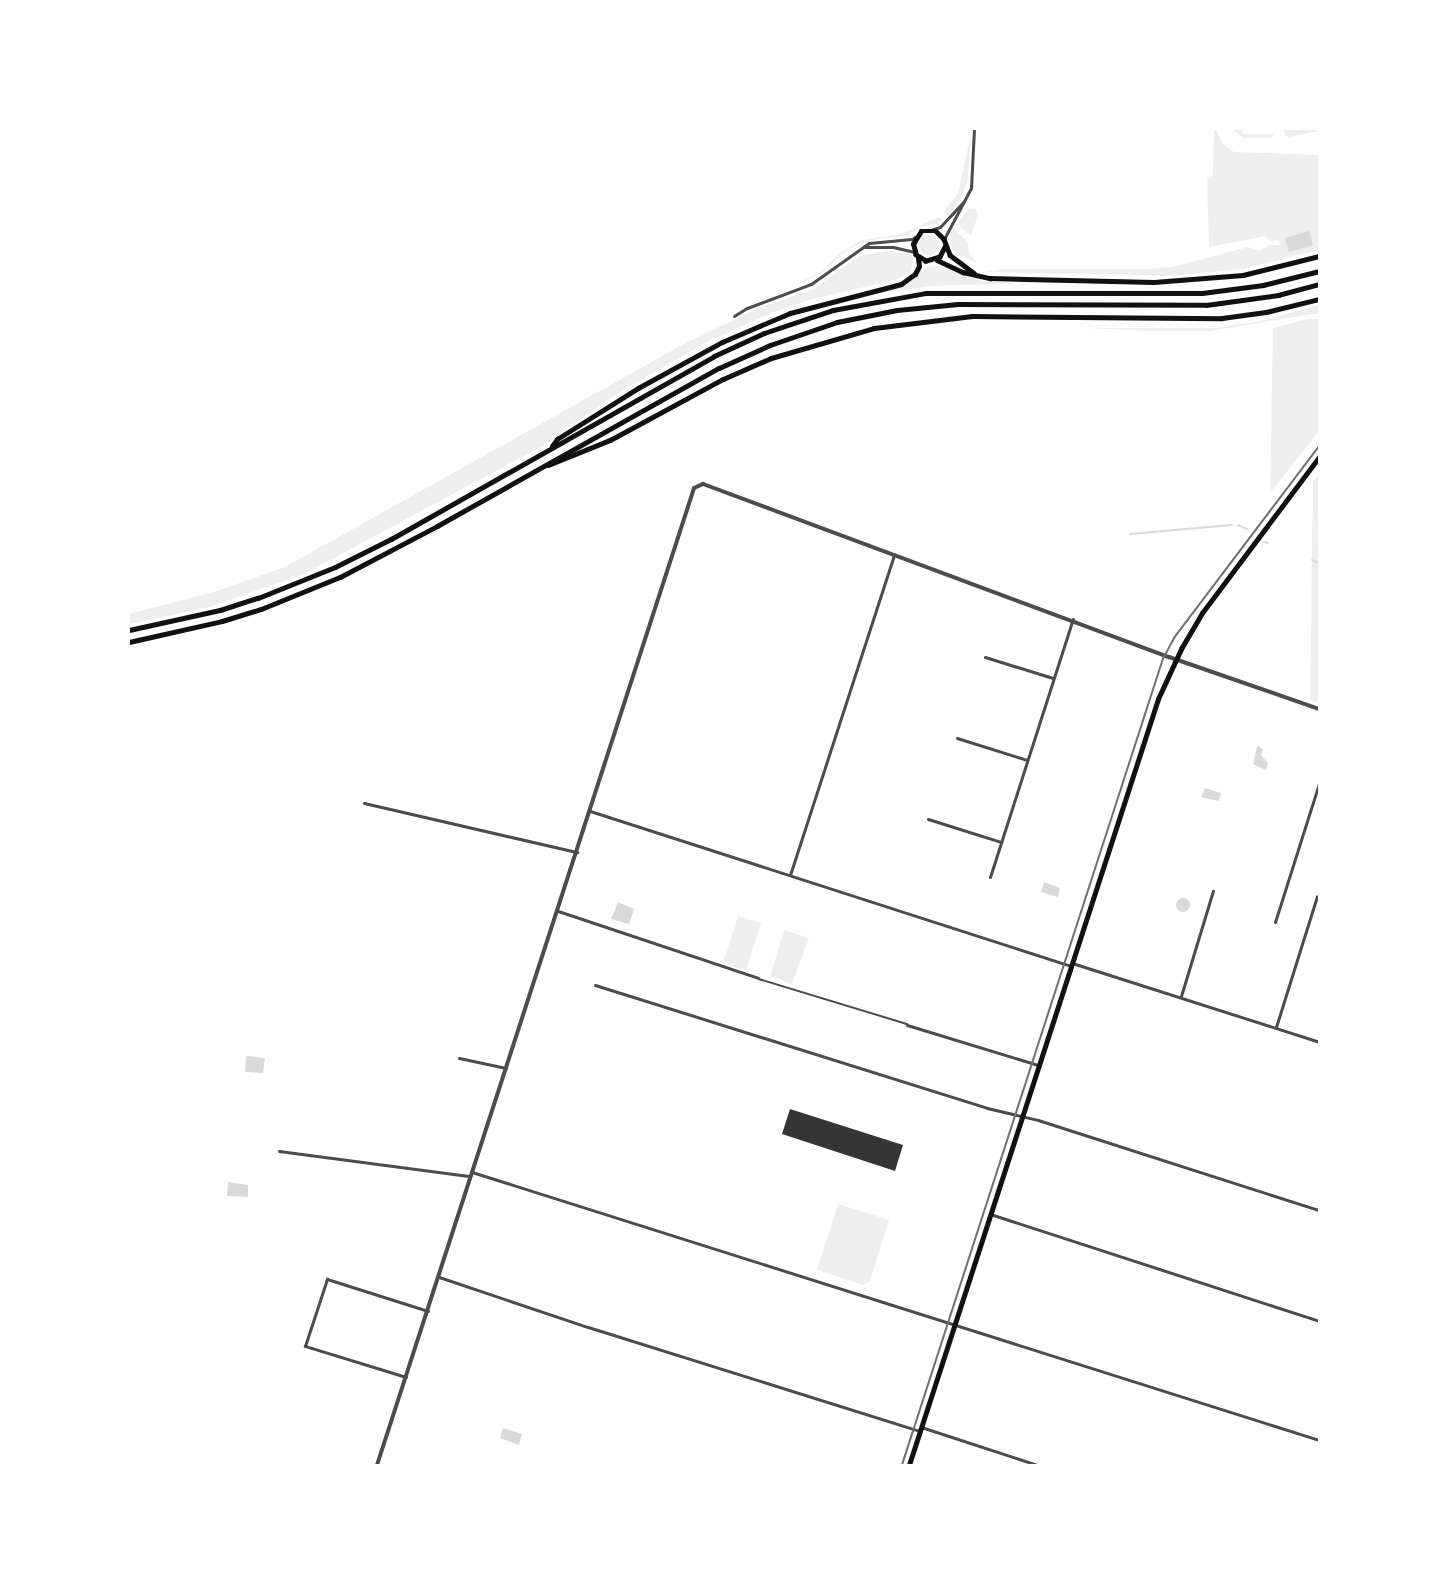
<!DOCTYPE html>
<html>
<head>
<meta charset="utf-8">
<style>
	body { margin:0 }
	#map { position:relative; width:1448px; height:1594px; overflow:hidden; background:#fff; font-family:Barlow,sans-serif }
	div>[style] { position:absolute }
	.green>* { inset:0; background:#eee }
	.round { border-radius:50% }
	.water>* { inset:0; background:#d9d9d9 }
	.stream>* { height:2px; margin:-1px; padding:0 1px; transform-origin:1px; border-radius:1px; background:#d9d9d9 }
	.building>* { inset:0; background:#353535 }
	.service>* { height:1.5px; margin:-0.75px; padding:0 0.75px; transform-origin:0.75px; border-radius:0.75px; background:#4c4c4c }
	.minor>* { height:3px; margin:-1.5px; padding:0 1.5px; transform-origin:1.5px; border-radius:1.5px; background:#4c4c4c }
	.tertiary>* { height:4px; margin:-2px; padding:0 2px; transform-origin:2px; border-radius:2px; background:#4c4c4c }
	.secondary>* { height:4.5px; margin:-2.25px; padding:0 2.25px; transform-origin:2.25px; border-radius:2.25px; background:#111 }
	.primary>* { height:5px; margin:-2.5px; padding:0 2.5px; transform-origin:2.5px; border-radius:2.5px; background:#111 }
	.tram>* { height:1.5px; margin:-0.75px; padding:0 0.75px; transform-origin:0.75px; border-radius:0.75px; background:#707070 }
	span { translate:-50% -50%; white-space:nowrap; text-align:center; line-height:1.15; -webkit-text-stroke:4.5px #fff; paint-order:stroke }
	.frame { position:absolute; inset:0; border:130px solid #fff; pointer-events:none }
</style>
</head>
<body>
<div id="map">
	<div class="green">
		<div style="clip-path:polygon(1214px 129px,1216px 129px,1223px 144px,1234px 152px,1319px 155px,1319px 250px,1242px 269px,1170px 276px,983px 272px,1006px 269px,1147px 269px,1172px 267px,1248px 247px,1259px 251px,1270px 245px,1280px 245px,1279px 240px,1269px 241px,1266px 236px,1209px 247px,1207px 178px,1213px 175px)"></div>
		<div style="clip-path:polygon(1232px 129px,1243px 129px,1243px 134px,1274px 134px,1275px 129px,1275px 134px,1270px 138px,1243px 138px)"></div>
		<div style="clip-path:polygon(1283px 129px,1319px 129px,1319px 131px,1289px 137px,1285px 135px)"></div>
		<div style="clip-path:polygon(971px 134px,968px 179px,960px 200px,948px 216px,944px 211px,958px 194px)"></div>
		<div style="clip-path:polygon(969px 208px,976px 209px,978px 215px,971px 236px,957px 224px)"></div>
		<div style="clip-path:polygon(939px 217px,943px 220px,939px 224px,920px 227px,907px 236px,882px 238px,859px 244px,845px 251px,824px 271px,816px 276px,790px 287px,821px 272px,839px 254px,862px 240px,901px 234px)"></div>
		<div style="clip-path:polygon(953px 228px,968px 242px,969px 253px,977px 263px,952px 251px,950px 235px)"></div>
		<div class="round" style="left:919px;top:235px;width:20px;height:20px"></div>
		<div style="clip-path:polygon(888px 251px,908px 253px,913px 258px,911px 273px,894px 280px,809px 300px,769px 314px,707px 342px,613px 396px,546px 444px,304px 574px,209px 607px,129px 624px,129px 614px,217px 591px,285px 567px,682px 345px,758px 308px,814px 289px,859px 256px)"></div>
		<div style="clip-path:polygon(937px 266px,981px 281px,1016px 283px,932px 286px,873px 294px,902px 286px,925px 267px)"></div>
		<div style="clip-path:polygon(1319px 305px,1319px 313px,1210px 331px,1150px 331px,1088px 328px,1214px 328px,1256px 322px)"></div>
		<div style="clip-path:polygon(1308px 319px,1319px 319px,1319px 431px,1270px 493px,1273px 328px)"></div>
		<div style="clip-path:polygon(1319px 474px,1319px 703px,1310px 700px,1313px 482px)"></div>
		<div style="clip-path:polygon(738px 916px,761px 923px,746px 970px,728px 965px,724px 960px)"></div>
		<div style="clip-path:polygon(784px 930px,809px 938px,792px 984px,770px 977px)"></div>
		<div style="clip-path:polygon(838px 1204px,889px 1220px,870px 1281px,863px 1285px,817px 1270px)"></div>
	</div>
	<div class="water">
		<div style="clip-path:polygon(1309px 231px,1313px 245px,1289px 252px,1285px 238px)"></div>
		<div style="clip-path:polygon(1259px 746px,1263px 750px,1261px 755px,1268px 763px,1266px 770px,1253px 764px,1257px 747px)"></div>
		<div style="clip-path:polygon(1205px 788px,1221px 793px,1219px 801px,1201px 797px)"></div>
		<div style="clip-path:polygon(1044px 882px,1060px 888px,1058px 897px,1041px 892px)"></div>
		<div class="round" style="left:1176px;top:898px;width:14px;height:14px"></div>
		<div style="clip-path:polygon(618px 902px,634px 909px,629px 924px,611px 919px)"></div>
		<div style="clip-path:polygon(246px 1056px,265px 1058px,263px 1073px,245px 1072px)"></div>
		<div style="clip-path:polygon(228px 1182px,248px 1185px,248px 1197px,227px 1196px)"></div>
		<div style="clip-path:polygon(503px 1428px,522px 1434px,519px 1445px,500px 1438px)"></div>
	</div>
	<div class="stream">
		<div style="left:1238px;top:525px;width:10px;rotate:24deg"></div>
		<div style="left:1130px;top:534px;width:102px;rotate:-5deg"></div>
		<div style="left:1264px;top:542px;width:4px;rotate:14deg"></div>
		<div style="left:1312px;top:560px;width:8px;rotate:23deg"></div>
	</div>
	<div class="building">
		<div style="clip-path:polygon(790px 1109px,903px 1145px,895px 1171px,782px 1134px)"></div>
	</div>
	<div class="service">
		<div style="left:759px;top:979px;width:155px;rotate:16.9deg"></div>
	</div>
	<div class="minor">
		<div style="left:933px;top:229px;width:7px;rotate:-16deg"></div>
		<div style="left:940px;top:227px;width:34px;rotate:-47deg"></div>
		<div style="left:944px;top:239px;width:58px;rotate:-62.1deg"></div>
		<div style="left:971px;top:188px;width:59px;rotate:-87.1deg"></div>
		<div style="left:865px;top:247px;width:28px"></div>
		<div style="left:893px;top:247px;width:22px;rotate:13deg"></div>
		<div style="left:734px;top:316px;width:15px;rotate:-32deg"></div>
		<div style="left:747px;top:308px;width:68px;rotate:-20.6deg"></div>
		<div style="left:811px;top:284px;width:71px;rotate:-35.3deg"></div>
		<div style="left:869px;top:243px;width:43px;rotate:-5.3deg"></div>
		<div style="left:912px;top:239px;width:4px;rotate:-34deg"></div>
		<div style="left:985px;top:657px;width:71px;rotate:17.2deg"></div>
		<div style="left:957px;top:738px;width:73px;rotate:17.4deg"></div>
		<div style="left:364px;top:803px;width:219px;rotate:13deg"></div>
		<div style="left:590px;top:811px;width:505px;rotate:17.86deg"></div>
		<div style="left:928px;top:819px;width:77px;rotate:17.5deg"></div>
		<div style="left:790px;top:875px;width:337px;rotate:-72deg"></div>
		<div style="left:990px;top:877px;width:271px;rotate:-72.2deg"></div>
		<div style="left:558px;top:911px;width:211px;rotate:18.5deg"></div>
		<div style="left:1275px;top:922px;width:146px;rotate:-72.4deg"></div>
		<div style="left:1072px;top:963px;width:259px;rotate:17.7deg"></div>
		<div style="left:595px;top:985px;width:411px;rotate:17.4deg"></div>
		<div style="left:987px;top:1108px;width:52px;rotate:13.2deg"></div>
		<div style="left:1038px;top:1120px;width:295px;rotate:17.8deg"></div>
		<div style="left:1181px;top:996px;width:110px;rotate:-73.1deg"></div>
		<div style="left:907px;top:1025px;width:137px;rotate:17deg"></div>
		<div style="left:1276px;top:1027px;width:137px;rotate:-72.6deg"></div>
		<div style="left:459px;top:1058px;width:48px;rotate:12deg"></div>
		<div style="left:279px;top:1151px;width:193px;rotate:7.5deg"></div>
		<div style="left:472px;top:1172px;width:888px;rotate:17.56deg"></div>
		<div style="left:990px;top:1214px;width:346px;rotate:18deg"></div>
		<div style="left:439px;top:1277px;width:157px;rotate:18.6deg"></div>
		<div style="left:588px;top:1327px;width:348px;rotate:17.4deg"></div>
		<div style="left:406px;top:1377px;width:106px;rotate:-162.9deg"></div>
		<div style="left:305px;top:1346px;width:71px;rotate:-71.8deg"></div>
		<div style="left:327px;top:1279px;width:106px;rotate:17.6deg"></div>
		<div style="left:921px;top:1427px;width:122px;rotate:18.1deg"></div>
	</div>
	<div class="tertiary">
		<div style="left:377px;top:1465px;width:1027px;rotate:-72.02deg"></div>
		<div style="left:694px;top:488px;width:10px;rotate:-24deg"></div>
		<div style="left:703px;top:484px;width:497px;rotate:20.4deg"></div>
		<div style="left:1169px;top:657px;width:159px;rotate:19.1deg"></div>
	</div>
	<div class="secondary">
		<div style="left:945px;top:247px;width:11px;rotate:117deg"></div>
		<div style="left:940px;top:257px;width:15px;rotate:164deg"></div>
		<div style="left:926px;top:261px;width:12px;rotate:-149deg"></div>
		<div style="left:916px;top:255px;width:11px;rotate:-105deg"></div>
		<div style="left:913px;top:244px;width:15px;rotate:-58deg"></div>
		<div style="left:921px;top:231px;width:15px"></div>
		<div style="left:936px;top:231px;width:11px;rotate:45deg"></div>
		<div style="left:944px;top:239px;width:17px;rotate:69deg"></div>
		<div style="left:950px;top:255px;width:30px;rotate:37deg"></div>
		<div style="left:937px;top:260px;width:29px;rotate:25deg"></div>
		<div style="left:963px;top:272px;width:28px;rotate:13deg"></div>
		<div style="left:990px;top:278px;width:164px;rotate:1.4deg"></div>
		<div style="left:1154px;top:282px;width:89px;rotate:-4.5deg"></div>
		<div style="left:1243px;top:275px;width:78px;rotate:-14deg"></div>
		<div style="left:909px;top:1465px;width:805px;rotate:-71.99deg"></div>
		<div style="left:1158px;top:699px;width:55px;rotate:-65.3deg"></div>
		<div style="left:1181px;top:649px;width:42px;rotate:-59.7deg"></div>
		<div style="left:1202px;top:613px;width:195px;rotate:-53.1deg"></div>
	</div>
	<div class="primary">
		<div style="left:552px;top:446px;width:9px;rotate:-54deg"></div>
		<div style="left:557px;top:439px;width:96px;rotate:-32.2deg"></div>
		<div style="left:638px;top:388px;width:96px;rotate:-28.7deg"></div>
		<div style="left:722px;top:342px;width:74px;rotate:-23.1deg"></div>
		<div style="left:790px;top:313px;width:115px;rotate:-14.6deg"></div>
		<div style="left:901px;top:284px;width:17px;rotate:-36deg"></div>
		<div style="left:915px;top:274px;width:9px;rotate:-63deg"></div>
		<div style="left:919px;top:266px;width:8px;rotate:-97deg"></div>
		<div style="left:548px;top:465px;width:67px;rotate:-22deg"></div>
		<div style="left:610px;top:440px;width:128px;rotate:-28.4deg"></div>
		<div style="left:723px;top:379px;width:52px;rotate:-23.6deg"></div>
		<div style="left:771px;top:358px;width:107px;rotate:-16.2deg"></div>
		<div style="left:874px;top:328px;width:99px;rotate:-7deg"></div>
		<div style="left:972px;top:316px;width:250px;rotate:0.5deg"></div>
		<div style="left:1222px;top:318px;width:44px;rotate:-7.8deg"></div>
		<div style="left:1266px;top:312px;width:55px;rotate:-13.8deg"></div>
		<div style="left:129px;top:630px;width:93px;rotate:-12.4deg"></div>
		<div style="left:220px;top:610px;width:40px;rotate:-18deg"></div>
		<div style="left:258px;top:598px;width:83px;rotate:-21.9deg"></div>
		<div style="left:335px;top:567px;width:63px;rotate:-26.6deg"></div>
		<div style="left:391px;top:539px;width:371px;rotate:-29.5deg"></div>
		<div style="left:714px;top:356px;width:55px;rotate:-24.7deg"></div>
		<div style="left:764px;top:333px;width:73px;rotate:-18.4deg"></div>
		<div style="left:833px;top:310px;width:95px;rotate:-10.4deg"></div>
		<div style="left:926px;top:293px;width:276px"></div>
		<div style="left:1202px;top:293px;width:62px;rotate:-7.5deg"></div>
		<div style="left:1263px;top:285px;width:58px;rotate:-14deg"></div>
		<div style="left:129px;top:642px;width:95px;rotate:-12.7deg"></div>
		<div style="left:222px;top:621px;width:41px;rotate:-17.1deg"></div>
		<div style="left:261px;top:609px;width:85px;rotate:-22.1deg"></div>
		<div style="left:340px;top:577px;width:110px;rotate:-27.7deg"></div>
		<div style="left:437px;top:526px;width:323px;rotate:-29.3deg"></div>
		<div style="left:719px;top:368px;width:56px;rotate:-24.3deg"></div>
		<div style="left:770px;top:345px;width:71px;rotate:-18.9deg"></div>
		<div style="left:837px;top:322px;width:61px;rotate:-11.3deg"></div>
		<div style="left:897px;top:310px;width:61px;rotate:-5.6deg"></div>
		<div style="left:958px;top:304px;width:248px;rotate:0.2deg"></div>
		<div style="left:1206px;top:305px;width:73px;rotate:-7.9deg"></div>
		<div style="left:1278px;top:295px;width:42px;rotate:-15deg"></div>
	</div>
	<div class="tram">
		<div style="left:902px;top:1465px;width:847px;rotate:-72.06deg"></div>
		<div style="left:1163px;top:659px;width:24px;rotate:-62deg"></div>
		<div style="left:1174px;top:638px;width:241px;rotate:-52.9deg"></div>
	</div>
	<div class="frame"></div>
</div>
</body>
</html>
